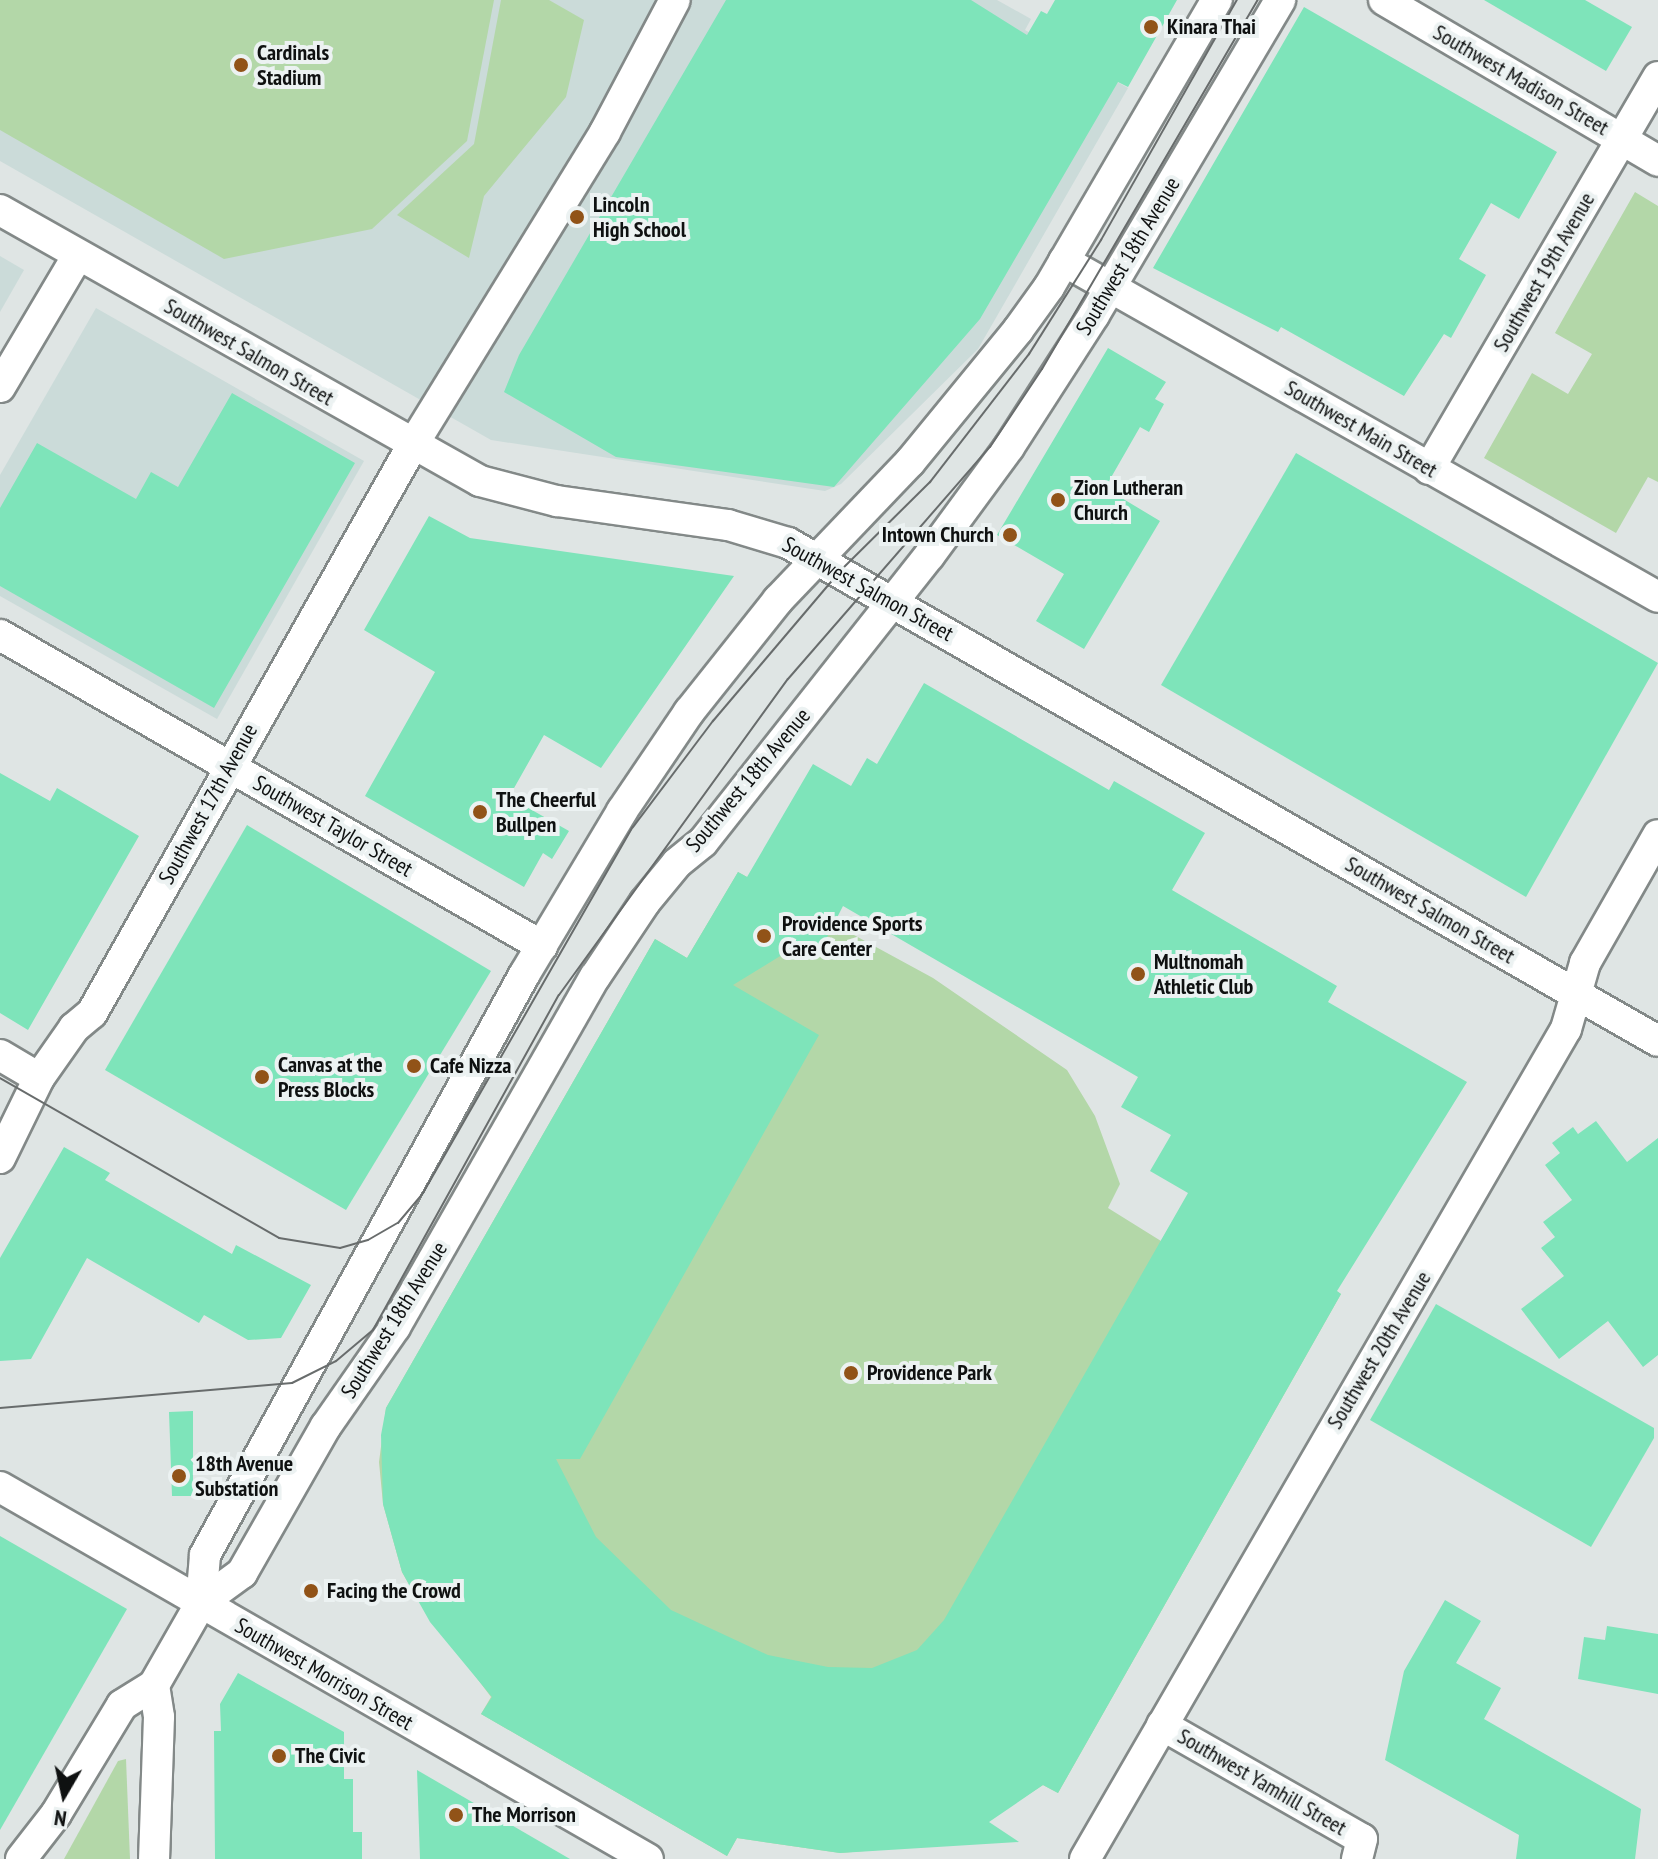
<!DOCTYPE html>
<html>
<head>
<meta charset="utf-8">
<style>
	body { margin:0 }
	#map { position:relative; width:1658px; height:1859px; overflow:hidden; background:#dfe5e4; font-family:"PT Sans Narrow",sans-serif }
	div>[style] { position:absolute }
	.built>* { inset:0; background:#cbdbd9 }
	.green>* { inset:0; background:#b3d7a8 }
	.building>* { inset:0; background:#7ee4ba }
	.roads { filter:drop-shadow(2px 0 #838988) drop-shadow(-2px 0 #838988) drop-shadow(0 2px #838988) drop-shadow(0 -2px #838988) }
	.minor>* { height:30px; margin:-15px; padding:0 15px; transform-origin:15px; border-radius:15px; background:#fff }
	.tram>* { height:2px; margin:-1px; padding:0 1px; transform-origin:1px; border-radius:1px; background:#686c6c }
	.dots>* { width:22px; height:22px; translate:-50% -50%; box-sizing:border-box; border:4px solid #ecf2f2; border-radius:50% }
	span { translate:-50% -50%; white-space:nowrap; text-align:center; line-height:1.15; -webkit-text-stroke:8px #ecf2f2; paint-order:stroke }
	.poi-label { font-size:22px; color:#0f1111; font-weight:700 }
	.left { translate:0 -50%; text-align:left }
	.right { translate:-100% -50%; text-align:right }
	.street-label { font-size:22px; color:#0f1111 }
	.north { position:absolute; left:24px; top:1755px; width:80px; height:80px; -webkit-text-stroke:6px #ecf2f2; paint-order:stroke; rotate:189deg; font-size:22px; font-weight:700; line-height:32px; text-align:center; color:#0f1111 }
	.north::after { content:''; display:block; margin:auto; width:28px; height:36px; background:#0f1111; clip-path:polygon(50% 0,100% 100%,50% 72%,0 100%) }
</style>
</head>
<body>
<div id="map">
	<div class="built">
		<div style="clip-path:polygon(0 0,997px 0,1031px 19px,1025px 30px,1128px 88px,978px 349px,841px 484px,825px 491px,491px 440px,0 161px)"></div>
		<div style="clip-path:polygon(0 256px,24px 270px,0 312px)"></div>
		<div style="clip-path:polygon(96px 308px,364px 461px,217px 719px,0 596px,0 475px)"></div>
	</div>
	<div class="green">
		<div style="clip-path:polygon(0 0,494px 0,467px 141px,372px 229px,224px 259px,0 130px)"></div>
		<div style="clip-path:polygon(501px 0,549px 0,584px 20px,566px 97px,484px 196px,469px 258px,397px 215px,474px 144px)"></div>
		<div style="clip-path:polygon(1635px 192px,1658px 206px,1658px 482px,1648px 477px,1616px 533px,1484px 458px,1532px 373px,1568px 394px,1592px 354px,1555px 333px)"></div>
		<div style="clip-path:polygon(738px 872px,933px 978px,1067px 1070px,1095px 1116px,1120px 1184px,1108px 1208px,1161px 1241px,1186px 1198px,1341px 1294px,1058px 1793px,1043px 1785px,983px 1824px,915px 1847px,840px 1853px,737px 1838px,727px 1856px,481px 1714px,491px 1697px,416px 1597px,402px 1572px,383px 1504px,379px 1462px,386px 1408px,655px 939px,687px 958px)"></div>
		<div style="clip-path:polygon(126px 1759px,130px 1859px,64px 1859px,118px 1761px)"></div>
	</div>
	<div class="building">
		<div style="clip-path:polygon(726px 0,971px 0,1027px 35px,1041px 11px,1047px 14px,1055px 0,1177px 0,1128px 87px,1118px 82px,980px 319px,834px 487px,616px 457px,504px 392px,519px 355px)"></div>
		<div style="clip-path:polygon(1484px 0,1585px 0,1632px 27px,1606px 71px)"></div>
		<div style="clip-path:polygon(1304px 7px,1557px 152px,1519px 219px,1491px 203px,1459px 259px,1486px 275px,1451px 338px,1444px 334px,1404px 396px,1281px 327px,1278px 332px,1153px 268px)"></div>
		<div style="clip-path:polygon(1108px 348px,1166px 382px,1155px 399px,1164px 404px,1149px 432px,1140px 427px,1105px 488px,1160px 521px,1084px 649px,1036px 621px,1064px 574px,997px 535px)"></div>
		<div style="clip-path:polygon(232px 393px,355px 463px,214px 708px,0 586px,0 508px,37px 443px,136px 499px,151px 472px,178px 487px)"></div>
		<div style="clip-path:polygon(1296px 453px,1658px 663px,1526px 897px,1161px 685px)"></div>
		<div style="clip-path:polygon(429px 516px,470px 538px,734px 576px,601px 768px,544px 735px,509px 797px,569px 831px,552px 859px,543px 853px,524px 887px,365px 796px,435px 672px,364px 630px)"></div>
		<div style="clip-path:polygon(evenodd,924px 683px,1109px 790px,1114px 781px,1205px 833px,1172px 890px,1337px 986px,1328px 1002px,1467px 1082px,1337px 1291px,1341px 1294px,1058px 1793px,1043px 1785px,989px 1822px,1019px 1842px,840px 1853px,737px 1838px,727px 1856px,481px 1714px,492px 1697px,430px 1622px,402px 1572px,383px 1504px,381px 1435px,386px 1408px,655px 939px,687px 958px,738px 872px,747px 877px,813px 764px,851px 786px,867px 758px,877px 764px,924px 683px,843px 906px,1138px 1077px,1121px 1107px,1171px 1135px,1150px 1171px,1188px 1193px,944px 1620px,917px 1650px,872px 1668px,828px 1667px,768px 1655px,671px 1610px,596px 1537px,556px 1459px,580px 1459px,819px 1035px,733px 985px,790px 950px,821px 949px,843px 906px)"></div>
		<div style="clip-path:polygon(0 773px,50px 801px,57px 788px,139px 836px,28px 1030px,0 1013px)"></div>
		<div style="clip-path:polygon(247px 825px,491px 971px,346px 1210px,105px 1070px)"></div>
		<div style="clip-path:polygon(1596px 1121px,1627px 1162px,1658px 1138px,1658px 1355px,1643px 1367px,1608px 1321px,1559px 1359px,1521px 1309px,1564px 1276px,1541px 1248px,1555px 1237px,1543px 1222px,1572px 1200px,1545px 1165px,1560px 1153px,1552px 1143px,1573px 1127px,1578px 1134px)"></div>
		<div style="clip-path:polygon(64px 1147px,110px 1173px,105px 1180px,232px 1254px,236px 1245px,311px 1285px,281px 1338px,248px 1340px,204px 1315px,199px 1323px,87px 1258px,31px 1359px,0 1361px,0 1258px)"></div>
		<div style="clip-path:polygon(1436px 1304px,1654px 1428px,1654px 1438px,1591px 1547px,1370px 1420px)"></div>
		<div style="clip-path:polygon(193px 1411px,193px 1496px,172px 1496px,169px 1412px)"></div>
		<div style="clip-path:polygon(0 1536px,127px 1609px,0 1830px)"></div>
		<div style="clip-path:polygon(1445px 1600px,1481px 1621px,1456px 1663px,1501px 1688px,1484px 1719px,1641px 1809px,1635px 1859px,1516px 1859px,1519px 1835px,1385px 1760px,1404px 1671px)"></div>
		<div style="clip-path:polygon(1607px 1626px,1658px 1634px,1658px 1694px,1578px 1679px,1584px 1637px,1605px 1640px)"></div>
		<div style="clip-path:polygon(238px 1673px,344px 1732px,344px 1779px,353px 1779px,353px 1832px,362px 1832px,362px 1859px,215px 1859px,214px 1731px,221px 1731px,220px 1704px)"></div>
		<div style="clip-path:polygon(417px 1770px,570px 1859px,420px 1859px)"></div>
	</div>
	<div class="roads">
		<div class="minor">
			<div style="left:1384px;top:0;width:318px;rotate:30.4deg"></div>
			<div style="left:0;top:210px;width:551px;rotate:29.45deg"></div>
			<div style="left:480px;top:481px;width:80px;rotate:14.6deg"></div>
			<div style="left:557px;top:501px;width:173px;rotate:8deg"></div>
			<div style="left:728px;top:525px;width:63px;rotate:16.7deg"></div>
			<div style="left:788px;top:543px;width:1002px;rotate:29.79deg"></div>
			<div style="left:1064px;top:261px;width:682px;rotate:29.49deg"></div>
			<div style="left:0;top:387px;width:153px;rotate:-59.4deg"></div>
			<div style="left:1429px;top:469px;width:454px;rotate:-59.7deg"></div>
			<div style="left:0;top:635px;width:625px;rotate:29.85deg"></div>
			<div style="left:0;top:1055px;width:45px;rotate:30.5deg"></div>
			<div style="left:0;top:1158px;width:89px;rotate:-64deg"></div>
			<div style="left:39px;top:1078px;width:61px;rotate:-55deg"></div>
			<div style="left:74px;top:1028px;width:23px;rotate:-40deg"></div>
			<div style="left:92px;top:1013px;width:651px;rotate:-60.56deg"></div>
			<div style="left:412px;top:446px;width:369px;rotate:-58.4deg"></div>
			<div style="left:605px;top:132px;width:149px;rotate:-62.1deg"></div>
			<div style="left:0;top:1487px;width:747px;rotate:29.86deg"></div>
			<div style="left:201px;top:1603px;width:48px;rotate:-85.2deg"></div>
			<div style="left:205px;top:1555px;width:662px;rotate:-61.19deg"></div>
			<div style="left:524px;top:975px;width:191px;rotate:-59.1deg"></div>
			<div style="left:622px;top:811px;width:120px;rotate:-55.9deg"></div>
			<div style="left:689px;top:712px;width:143px;rotate:-51.5deg"></div>
			<div style="left:778px;top:600px;width:191px;rotate:-46.3deg"></div>
			<div style="left:910px;top:462px;width:171px;rotate:-50.7deg"></div>
			<div style="left:1018px;top:330px;width:53px;rotate:-54.2deg"></div>
			<div style="left:1049px;top:287px;width:333px;rotate:-59.7deg"></div>
			<div style="left:154px;top:1685px;width:32px;rotate:81deg"></div>
			<div style="left:159px;top:1717px;width:142px;rotate:92deg"></div>
			<div style="left:1162px;top:1725px;width:230px;rotate:29.7deg"></div>
			<div style="left:1362px;top:1839px;width:21px;rotate:104deg"></div>
			<div style="left:21px;top:1859px;width:57px;rotate:-52.1deg"></div>
			<div style="left:56px;top:1814px;width:127px;rotate:-58.8deg"></div>
			<div style="left:122px;top:1705px;width:38px;rotate:-32deg"></div>
			<div style="left:154px;top:1685px;width:95px;rotate:-60.2deg"></div>
			<div style="left:201px;top:1603px;width:51px;rotate:-36.2deg"></div>
			<div style="left:242px;top:1573px;width:169px;rotate:-60.3deg"></div>
			<div style="left:326px;top:1426px;width:121px;rotate:-55.1deg"></div>
			<div style="left:395px;top:1327px;width:403px;rotate:-60.3deg"></div>
			<div style="left:595px;top:977px;width:90px;rotate:-56.3deg"></div>
			<div style="left:645px;top:902px;width:50px;rotate:-50.6deg"></div>
			<div style="left:677px;top:863px;width:33px;rotate:-39deg"></div>
			<div style="left:703px;top:842px;width:365px;rotate:-51.7deg"></div>
			<div style="left:929px;top:556px;width:135px;rotate:-53.7deg"></div>
			<div style="left:1009px;top:447px;width:157px;rotate:-57.2deg"></div>
			<div style="left:1094px;top:315px;width:366px;rotate:-59.4deg"></div>
			<div style="left:1085px;top:1859px;width:959px;rotate:-59.91deg"></div>
			<div style="left:1566px;top:1029px;width:69px;rotate:-73.9deg"></div>
			<div style="left:1585px;top:963px;width:147px;rotate:-60.3deg"></div>
		</div>
	</div>
	<div class="tram">
		<div style="left:0;top:1078px;width:322px;rotate:29.8deg"></div>
		<div style="left:279px;top:1238px;width:62px;rotate:9.3deg"></div>
		<div style="left:340px;top:1248px;width:29px;rotate:-16deg"></div>
		<div style="left:368px;top:1240px;width:34px;rotate:-30deg"></div>
		<div style="left:398px;top:1223px;width:39px;rotate:-50deg"></div>
		<div style="left:423px;top:1193px;width:422px;rotate:-60.2deg"></div>
		<div style="left:633px;top:827px;width:133px;rotate:-53deg"></div>
		<div style="left:713px;top:721px;width:197px;rotate:-49.7deg"></div>
		<div style="left:840px;top:571px;width:127px;rotate:-44.7deg"></div>
		<div style="left:930px;top:482px;width:162px;rotate:-52.3deg"></div>
		<div style="left:1029px;top:354px;width:135px;rotate:-57.7deg"></div>
		<div style="left:1101px;top:240px;width:276px;rotate:-60.5deg"></div>
		<div style="left:0;top:1408px;width:293px;rotate:-4.9deg"></div>
		<div style="left:292px;top:1383px;width:49px;rotate:-26.6deg"></div>
		<div style="left:336px;top:1361px;width:48px;rotate:-40deg"></div>
		<div style="left:373px;top:1330px;width:383px;rotate:-61deg"></div>
		<div style="left:559px;top:995px;width:390px;rotate:-54.1deg"></div>
		<div style="left:788px;top:679px;width:308px;rotate:-49deg"></div>
		<div style="left:990px;top:447px;width:94px;rotate:-56.3deg"></div>
		<div style="left:1042px;top:369px;width:428px;rotate:-59.7deg"></div>
	</div>
	<div class="dots">
		<div style="left:1151px;top:27px;background:#915318"></div>
		<div style="left:241px;top:65px;background:#915318"></div>
		<div style="left:577px;top:217px;background:#915318"></div>
		<div style="left:1058px;top:500px;background:#915318"></div>
		<div style="left:1010px;top:535px;background:#915318"></div>
		<div style="left:480px;top:812px;background:#915318"></div>
		<div style="left:764px;top:936px;background:#915318"></div>
		<div style="left:1138px;top:974px;background:#915318"></div>
		<div style="left:414px;top:1066px;background:#915318"></div>
		<div style="left:262px;top:1077px;background:#915318"></div>
		<div style="left:851px;top:1373px;background:#915318"></div>
		<div style="left:179px;top:1476px;background:#915318"></div>
		<div style="left:311px;top:1591px;background:#915318"></div>
		<div style="left:279px;top:1756px;background:#915318"></div>
		<div style="left:456px;top:1815px;background:#915318"></div>
	</div>
	<div class="poi-label">
		<span class="left" style="left:1167px;top:27px">Kinara Thai</span>
		<span class="left" style="left:257px;top:65px">Cardinals<br>Stadium</span>
		<span class="left" style="left:593px;top:217px">Lincoln<br>High School</span>
		<span class="left" style="left:1074px;top:500px">Zion Lutheran<br>Church</span>
		<span class="right" style="left:994px;top:535px">Intown Church</span>
		<span class="left" style="left:496px;top:812px">The Cheerful<br>Bullpen</span>
		<span class="left" style="left:782px;top:936px">Providence Sports<br>Care Center</span>
		<span class="left" style="left:1154px;top:974px">Multnomah<br>Athletic Club</span>
		<span class="left" style="left:278px;top:1077px">Canvas at the<br>Press Blocks</span>
		<span class="left" style="left:430px;top:1066px">Cafe Nizza</span>
		<span class="left" style="left:867px;top:1373px">Providence Park</span>
		<span class="left" style="left:195px;top:1476px">18th Avenue<br>Substation</span>
		<span class="left" style="left:327px;top:1591px">Facing the Crowd</span>
		<span class="left" style="left:295px;top:1756px">The Civic</span>
		<span class="left" style="left:472px;top:1815px">The Morrison</span>
	</div>
	<div class="street-label">
		<span style="left:1521px;top:80px;rotate:30deg">Southwest Madison Street</span>
		<span style="left:1128px;top:256px;rotate:-59deg">Southwest 18th Avenue</span>
		<span style="left:1544px;top:272px;rotate:-60deg">Southwest 19th Avenue</span>
		<span style="left:249px;top:352px;rotate:30deg">Southwest Salmon Street</span>
		<span style="left:1361px;top:429px;rotate:30deg">Southwest Main Street</span>
		<span style="left:868px;top:589px;rotate:29deg">Southwest Salmon Street</span>
		<span style="left:748px;top:780px;rotate:-50deg">Southwest 18th Avenue</span>
		<span style="left:208px;top:804px;rotate:-61deg">Southwest 17th Avenue</span>
		<span style="left:333px;top:826px;rotate:30deg">Southwest Taylor Street</span>
		<span style="left:1430px;top:910px;rotate:30deg">Southwest Salmon Street</span>
		<span style="left:394px;top:1320px;rotate:-58deg">Southwest 18th Avenue</span>
		<span style="left:1379px;top:1350px;rotate:-59deg">Southwest 20th Avenue</span>
		<span style="left:324px;top:1674px;rotate:30deg">Southwest Morrison Street</span>
		<span style="left:1262px;top:1782px;rotate:30deg">Southwest Yamhill Street</span>
	</div>
	<div class="north">N</div>
</div>
</body>
</html>
